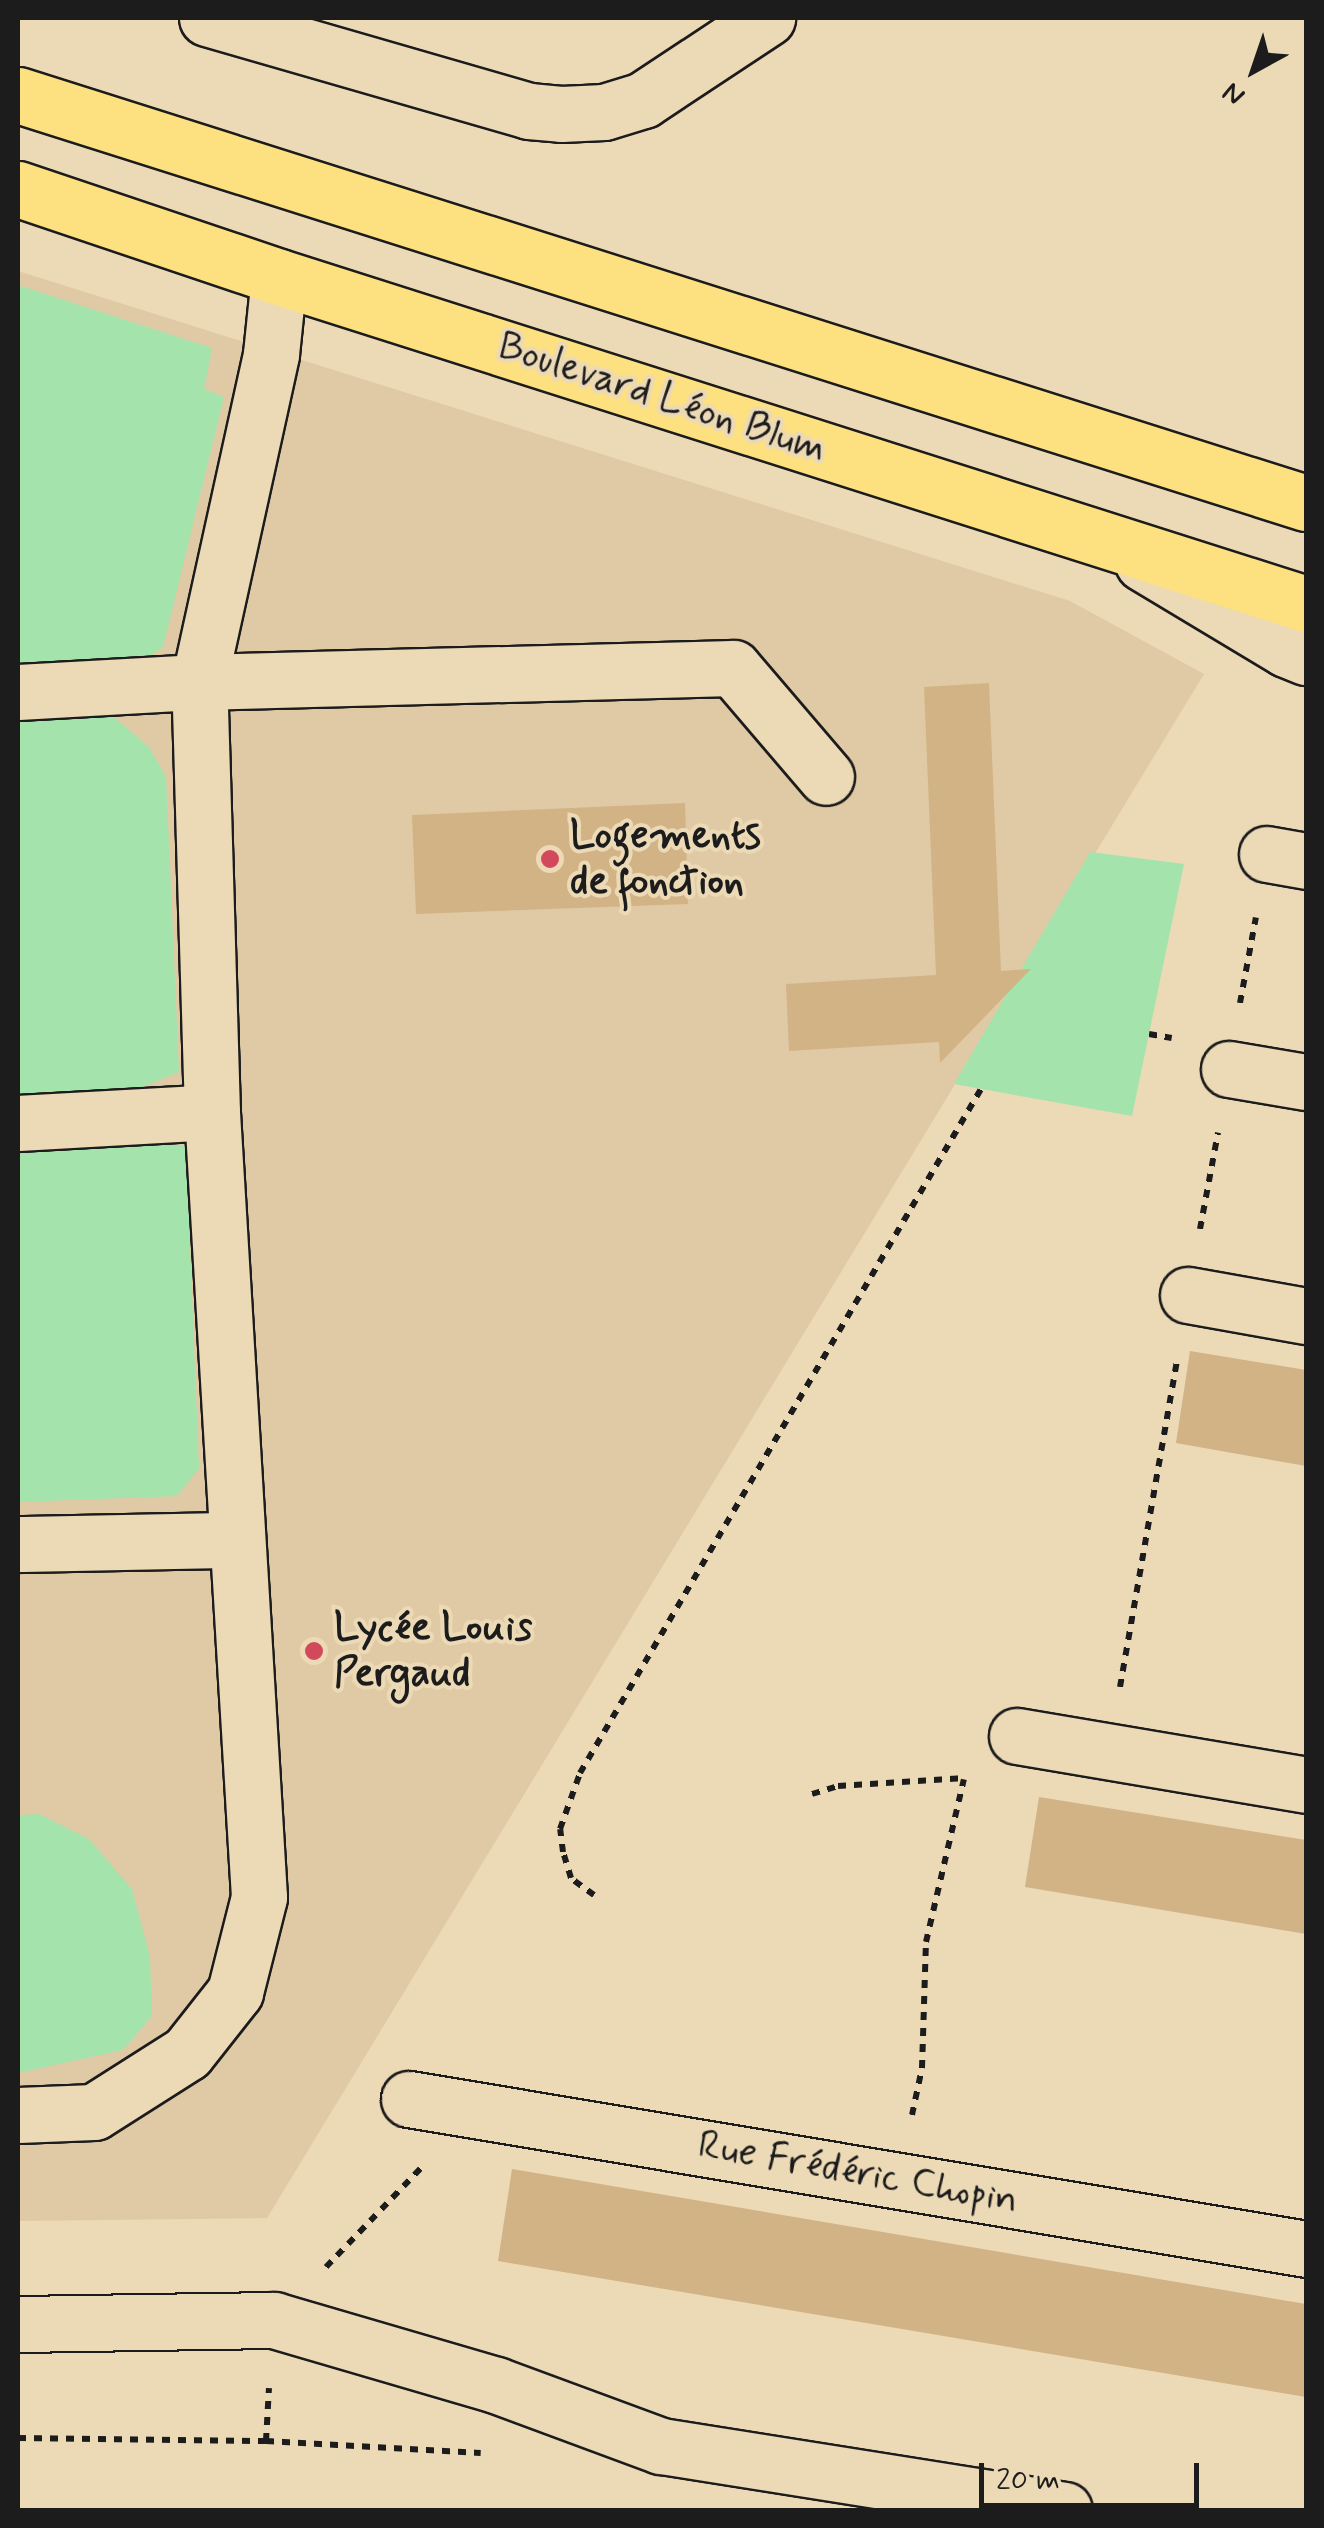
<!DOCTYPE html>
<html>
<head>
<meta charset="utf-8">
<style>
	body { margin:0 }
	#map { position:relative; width:1324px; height:2528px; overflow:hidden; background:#ecd9b6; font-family:Mynerve,sans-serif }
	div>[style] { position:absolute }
	.built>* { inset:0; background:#e0caa5 }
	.green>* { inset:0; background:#a4e3ac }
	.building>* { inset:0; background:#d2b386 }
	.path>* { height:6px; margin-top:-3px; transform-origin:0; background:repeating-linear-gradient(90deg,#1c1c1c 0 8px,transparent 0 16px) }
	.roads { filter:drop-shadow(2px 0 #1c1c1c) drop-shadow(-2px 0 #1c1c1c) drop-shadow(0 2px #1c1c1c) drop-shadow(0 -2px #1c1c1c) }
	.minor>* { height:55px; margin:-27.5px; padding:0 27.5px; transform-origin:27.5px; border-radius:27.5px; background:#ecd9b6 }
	.major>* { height:55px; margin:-27.5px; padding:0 27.5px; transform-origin:27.5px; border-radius:27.5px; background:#fde080 }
	.dots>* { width:28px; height:28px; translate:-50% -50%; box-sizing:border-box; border:5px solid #ecd9b6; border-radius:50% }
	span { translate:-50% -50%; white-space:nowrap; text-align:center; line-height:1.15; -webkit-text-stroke:8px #ecd9b6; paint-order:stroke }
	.street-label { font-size:40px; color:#1c1c1c }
	.poi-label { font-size:40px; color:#1c1c1c; font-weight:700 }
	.left { translate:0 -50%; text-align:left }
	.frame { position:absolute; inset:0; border:20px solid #1c1c1c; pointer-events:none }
	.north { position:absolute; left:1204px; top:20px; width:100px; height:100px; -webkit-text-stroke:8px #ecd9b6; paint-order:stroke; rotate:220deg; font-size:28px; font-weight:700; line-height:40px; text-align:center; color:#1c1c1c }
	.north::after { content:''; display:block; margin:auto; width:35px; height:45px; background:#1c1c1c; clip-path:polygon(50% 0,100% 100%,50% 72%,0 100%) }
	.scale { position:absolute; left:979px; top:2463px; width:220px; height:45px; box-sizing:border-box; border:5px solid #1c1c1c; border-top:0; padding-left:12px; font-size:30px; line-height:35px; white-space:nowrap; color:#1c1c1c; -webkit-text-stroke:8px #ecd9b6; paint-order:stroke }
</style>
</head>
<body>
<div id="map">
	<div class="built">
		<div style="clip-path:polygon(18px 271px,1070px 601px,1204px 674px,267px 2218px,18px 2221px)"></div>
	</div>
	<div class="green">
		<div style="clip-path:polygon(18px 285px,212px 348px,204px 389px,224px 397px,163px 647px,132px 669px,18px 675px)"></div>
		<div style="clip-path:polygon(54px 712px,115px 718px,149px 747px,166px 777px,179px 1072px,110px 1100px,18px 1104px,18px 714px)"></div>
		<div style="clip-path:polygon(1090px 852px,1184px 864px,1132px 1116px,954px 1084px)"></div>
		<div style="clip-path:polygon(117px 1140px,186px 1146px,199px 1468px,177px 1496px,18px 1502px,18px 1145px)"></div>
		<div style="clip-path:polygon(39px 1814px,89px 1839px,132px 1889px,150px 1957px,152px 2016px,123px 2050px,18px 2073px,18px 1815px)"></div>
	</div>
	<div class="building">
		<div style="clip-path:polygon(989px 683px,1001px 971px,1031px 969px,940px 1063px,939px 1042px,789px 1051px,786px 984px,936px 975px,924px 687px)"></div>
		<div style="clip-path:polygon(685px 803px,688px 904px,416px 914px,412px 815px)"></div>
		<div style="clip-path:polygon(1190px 1351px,1306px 1370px,1306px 1466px,1176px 1443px)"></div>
		<div style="clip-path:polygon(1039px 1797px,1306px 1840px,1306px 1934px,1025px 1887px)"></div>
		<div style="clip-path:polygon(512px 2169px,1306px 2304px,1306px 2397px,498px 2261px)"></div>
	</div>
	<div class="path">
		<div style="left:1240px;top:1003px;width:87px;rotate:-79.5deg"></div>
		<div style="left:1149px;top:1034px;width:23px;rotate:10deg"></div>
		<div style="left:1200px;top:1229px;width:98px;rotate:-79.4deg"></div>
		<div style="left:1120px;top:1687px;width:333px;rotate:-80.1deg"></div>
		<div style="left:812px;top:1794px;width:27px;rotate:-17deg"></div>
		<div style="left:838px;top:1786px;width:127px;rotate:-3.6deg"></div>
		<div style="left:594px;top:1895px;width:29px;rotate:-144deg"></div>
		<div style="left:571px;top:1878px;width:27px;rotate:-107deg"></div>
		<div style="left:563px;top:1852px;width:23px;rotate:-97deg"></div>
		<div style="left:560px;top:1829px;width:59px;rotate:-70.3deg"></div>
		<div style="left:580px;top:1773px;width:793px;rotate:-59.62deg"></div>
		<div style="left:912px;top:2115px;width:48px;rotate:-78deg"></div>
		<div style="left:922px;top:2068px;width:126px;rotate:-88.2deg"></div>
		<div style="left:926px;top:1942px;width:167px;rotate:-76.9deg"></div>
		<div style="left:326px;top:2267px;width:137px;rotate:-46.2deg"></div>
		<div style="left:18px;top:2438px;width:248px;rotate:0.7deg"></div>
		<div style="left:266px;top:2441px;width:215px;rotate:3.2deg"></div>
		<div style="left:266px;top:2441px;width:53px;rotate:-86.8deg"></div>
	</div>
	<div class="roads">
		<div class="minor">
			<div style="left:207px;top:18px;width:335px;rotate:16.1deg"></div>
			<div style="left:529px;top:111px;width:32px;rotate:5deg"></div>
			<div style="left:561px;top:114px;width:43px;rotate:-2.7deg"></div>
			<div style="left:604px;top:112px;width:41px;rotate:-17.1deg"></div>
			<div style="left:643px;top:100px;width:149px;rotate:-33.5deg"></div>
			<div style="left:1143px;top:563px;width:167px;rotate:31deg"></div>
			<div style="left:1286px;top:649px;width:22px;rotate:22deg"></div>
			<div style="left:18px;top:692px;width:181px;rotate:-3.2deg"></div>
			<div style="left:199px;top:682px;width:534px;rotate:-1.5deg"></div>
			<div style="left:733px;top:668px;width:143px;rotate:49.5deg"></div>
			<div style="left:1267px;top:854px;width:40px;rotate:10deg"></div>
			<div style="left:1229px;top:1069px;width:78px;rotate:9.6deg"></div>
			<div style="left:18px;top:1123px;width:194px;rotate:-3.2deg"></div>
			<div style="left:1188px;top:1295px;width:120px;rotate:10.1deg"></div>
			<div style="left:18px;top:1544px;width:217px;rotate:-1.1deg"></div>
			<div style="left:1017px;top:1736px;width:293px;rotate:9.6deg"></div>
			<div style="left:409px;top:2099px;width:909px;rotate:9.49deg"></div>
			<div style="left:18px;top:2115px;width:76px;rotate:-2.3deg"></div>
			<div style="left:94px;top:2112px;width:110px;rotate:-32.4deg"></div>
			<div style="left:187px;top:2053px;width:78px;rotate:-51.8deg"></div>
			<div style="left:235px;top:1992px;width:98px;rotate:-75.8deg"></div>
			<div style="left:259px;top:1897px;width:786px;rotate:-93.43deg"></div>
			<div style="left:212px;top:1112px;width:430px;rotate:-91.7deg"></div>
			<div style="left:199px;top:682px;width:336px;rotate:-77.6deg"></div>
			<div style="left:271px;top:354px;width:77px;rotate:-84.1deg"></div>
			<div style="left:18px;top:2324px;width:256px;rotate:-0.9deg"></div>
			<div style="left:274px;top:2320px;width:231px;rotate:16.3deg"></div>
			<div style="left:496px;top:2385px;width:176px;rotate:20.3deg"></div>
			<div style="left:661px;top:2446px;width:408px;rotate:9deg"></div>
		</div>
		<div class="major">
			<div style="left:18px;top:95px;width:1351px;rotate:17.58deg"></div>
			<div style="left:18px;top:189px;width:275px;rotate:18.6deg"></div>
			<div style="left:279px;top:277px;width:1078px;rotate:17.66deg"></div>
		</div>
	</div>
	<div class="dots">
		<div style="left:550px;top:859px;background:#d1495b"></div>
		<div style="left:314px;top:1651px;background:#d1495b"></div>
	</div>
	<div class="street-label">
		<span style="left:662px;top:398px;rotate:18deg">Boulevard Léon Blum</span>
		<span style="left:858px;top:2173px;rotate:10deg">Rue Frédéric Chopin</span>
	</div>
	<div class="poi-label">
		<span class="left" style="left:570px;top:859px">Logements<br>de fonction</span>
		<span class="left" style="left:334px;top:1651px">Lycée Louis<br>Pergaud</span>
	</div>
	<div class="frame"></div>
	<div class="north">N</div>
	<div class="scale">20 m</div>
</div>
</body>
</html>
